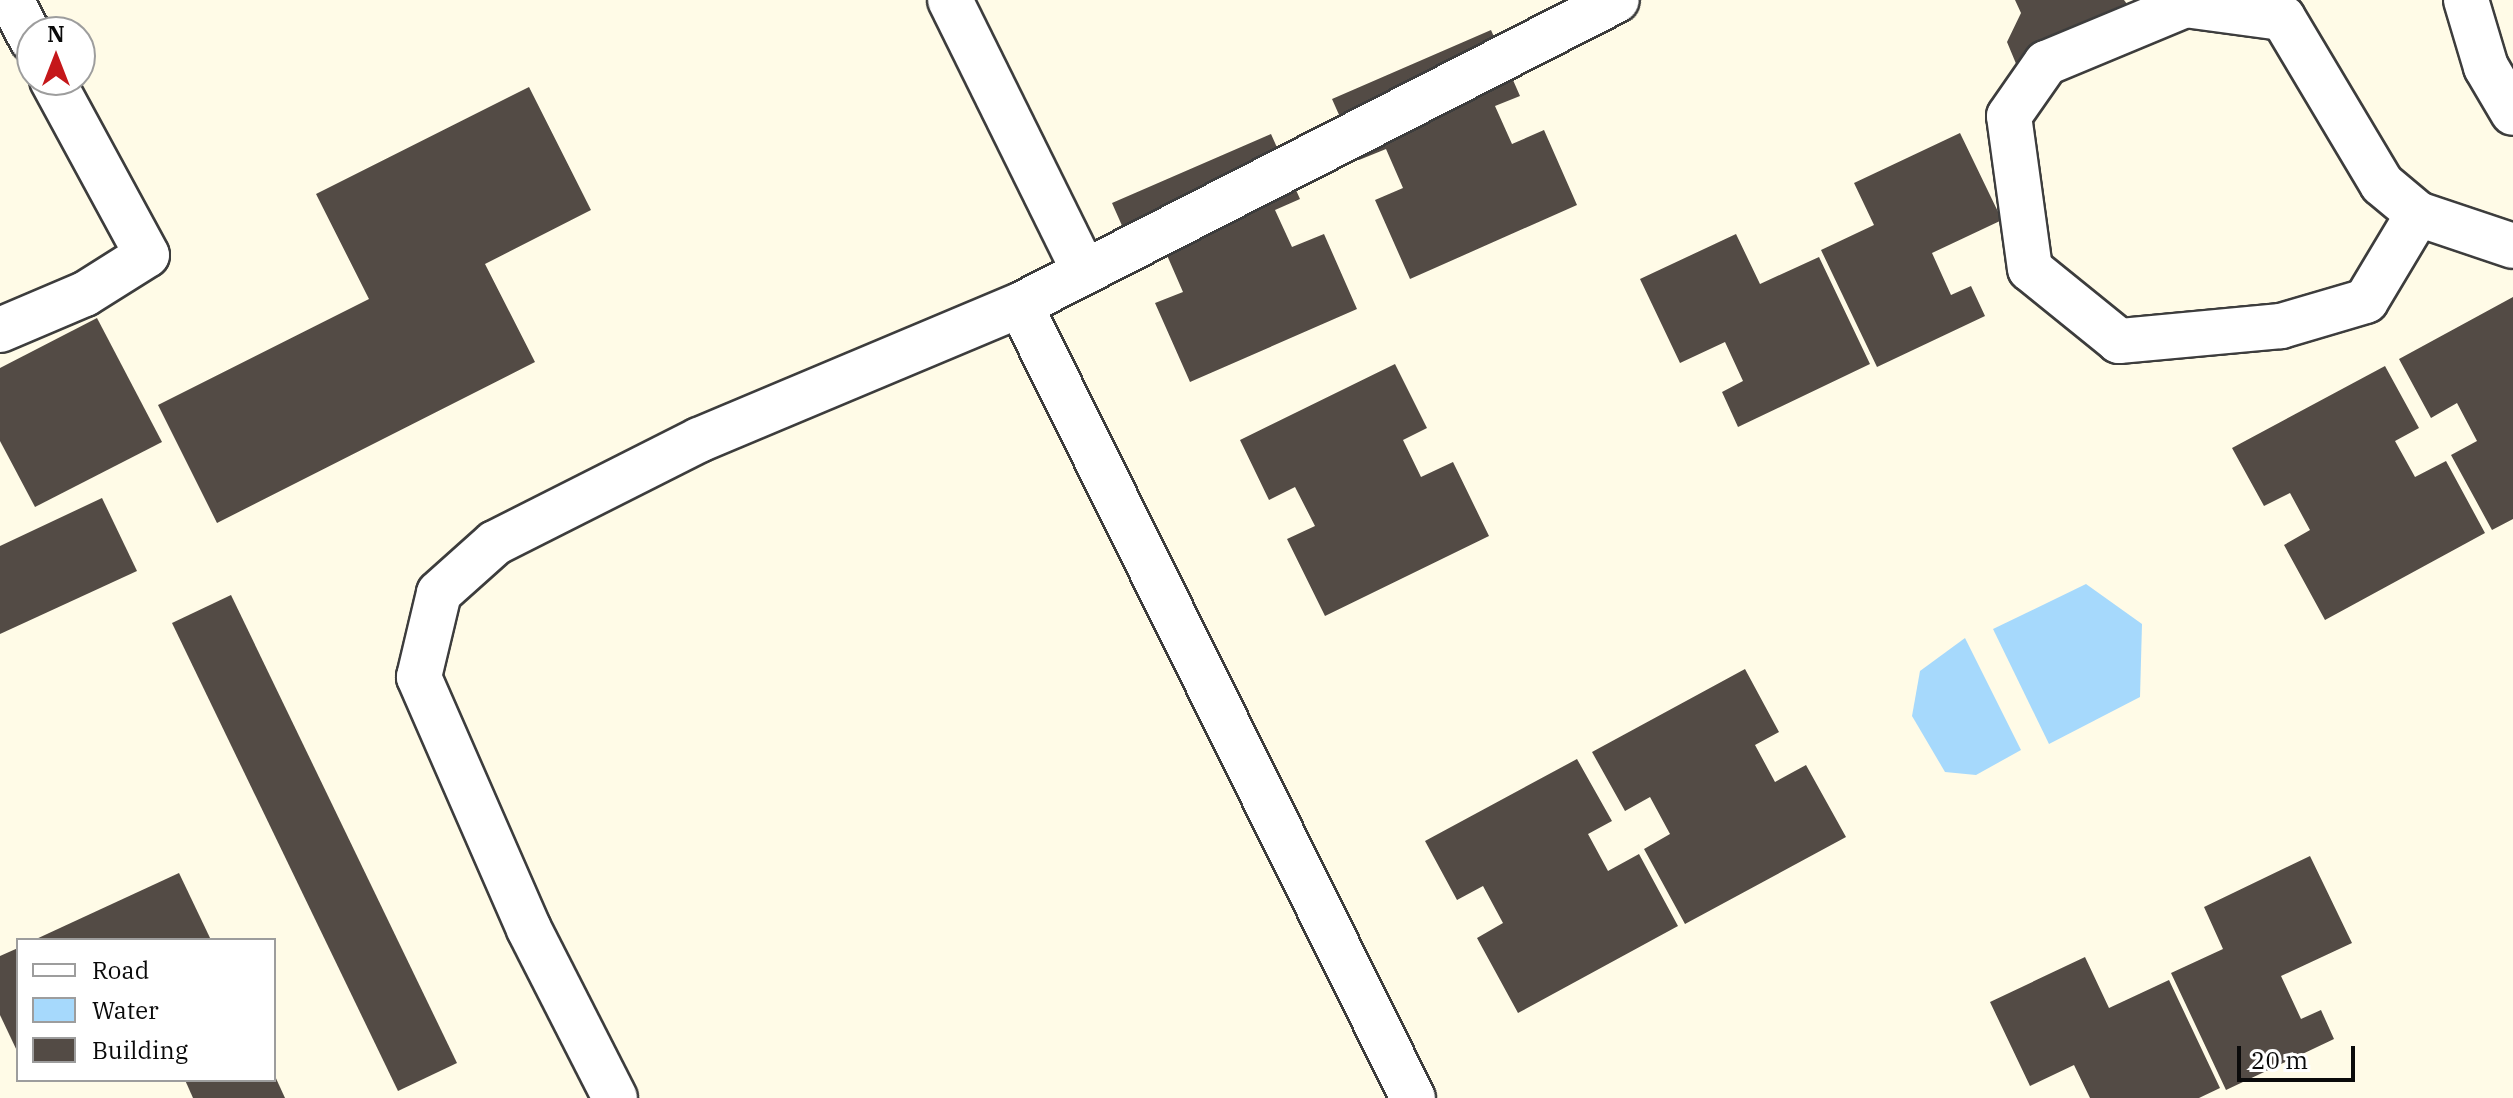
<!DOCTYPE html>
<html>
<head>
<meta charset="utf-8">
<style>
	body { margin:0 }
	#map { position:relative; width:2513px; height:1098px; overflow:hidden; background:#fffbe7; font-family:"IBM Plex Serif",serif }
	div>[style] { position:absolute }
	.water>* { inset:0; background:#a6d9fc }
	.building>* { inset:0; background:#534b45 }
	.roads { filter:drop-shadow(2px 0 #3d3d3d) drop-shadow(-2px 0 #3d3d3d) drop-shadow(0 2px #3d3d3d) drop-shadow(0 -2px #3d3d3d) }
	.minor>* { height:44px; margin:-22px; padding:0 22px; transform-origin:22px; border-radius:22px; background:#fff }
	span { translate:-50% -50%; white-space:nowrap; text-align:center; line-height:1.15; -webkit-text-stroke:8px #fff; paint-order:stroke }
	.legend { position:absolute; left:16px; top:938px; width:260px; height:144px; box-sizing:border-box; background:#fff; border:2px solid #9d9d9d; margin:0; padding:10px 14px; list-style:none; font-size:24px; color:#0a0a0a }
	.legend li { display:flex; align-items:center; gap:16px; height:40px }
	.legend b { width:40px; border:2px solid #9d9d9d }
	.north { position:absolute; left:16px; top:16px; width:80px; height:80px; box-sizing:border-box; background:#fff; border:2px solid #9d9d9d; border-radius:50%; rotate:0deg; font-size:22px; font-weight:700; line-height:32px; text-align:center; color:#0a0a0a }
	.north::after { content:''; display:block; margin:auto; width:28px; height:36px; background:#c5171a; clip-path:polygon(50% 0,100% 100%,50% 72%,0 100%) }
	.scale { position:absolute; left:2237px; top:1046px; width:118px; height:36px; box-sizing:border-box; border:4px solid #0a0a0a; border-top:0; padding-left:10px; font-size:24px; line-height:28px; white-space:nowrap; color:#0a0a0a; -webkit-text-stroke:6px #fff; paint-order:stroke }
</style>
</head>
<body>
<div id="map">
	<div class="water">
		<div style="clip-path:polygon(2086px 584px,2142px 624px,2140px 697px,2049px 744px,1993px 629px)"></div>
		<div style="clip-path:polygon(1965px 638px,2021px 750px,1976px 775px,1945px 772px,1912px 716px,1920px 671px)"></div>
	</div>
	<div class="building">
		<div style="clip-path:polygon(2015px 0,2124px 0,2136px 16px,2017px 66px,2007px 42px,2021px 13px)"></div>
		<div style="clip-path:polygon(1491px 30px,1520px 96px,1495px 106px,1512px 144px,1544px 130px,1577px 205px,1410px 279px,1375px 200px,1403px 188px,1386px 149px,1359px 160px,1332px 99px)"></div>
		<div style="clip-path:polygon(529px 87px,591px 210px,485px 264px,535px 362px,217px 523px,158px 405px,369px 299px,316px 194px)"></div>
		<div style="clip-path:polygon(1960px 133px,2002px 220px,1932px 253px,1951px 295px,1971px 286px,1985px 316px,1877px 367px,1821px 250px,1874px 225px,1854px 183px)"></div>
		<div style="clip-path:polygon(1271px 134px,1300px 199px,1275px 210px,1292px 247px,1324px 234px,1357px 309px,1190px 382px,1155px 303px,1183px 292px,1166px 253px,1139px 264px,1112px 203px)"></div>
		<div style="clip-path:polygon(1736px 234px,1760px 284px,1819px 257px,1870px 364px,1738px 427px,1722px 392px,1743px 381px,1725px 342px,1680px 363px,1640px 279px)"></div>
		<div style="clip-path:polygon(2513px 297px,2513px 519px,2492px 530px,2451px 455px,2477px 441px,2457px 403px,2431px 418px,2399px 359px)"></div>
		<div style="clip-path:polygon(97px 318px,162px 442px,35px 507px,0 441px,0 368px)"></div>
		<div style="clip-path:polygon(1395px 364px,1427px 428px,1403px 440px,1421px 477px,1453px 462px,1489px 536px,1325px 616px,1287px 539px,1315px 526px,1295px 487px,1269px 500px,1240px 440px)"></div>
		<div style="clip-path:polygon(2385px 366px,2419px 428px,2395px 441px,2415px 477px,2446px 461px,2485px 533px,2325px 620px,2284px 545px,2310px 530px,2290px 493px,2264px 506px,2232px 448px)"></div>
		<div style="clip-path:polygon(102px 498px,137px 571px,0 634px,0 546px)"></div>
		<div style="clip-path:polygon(231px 595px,457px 1063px,398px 1091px,172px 623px)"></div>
		<div style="clip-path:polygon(1745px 669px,1779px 732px,1755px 745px,1775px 782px,1806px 765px,1846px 837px,1685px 924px,1644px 849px,1670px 834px,1650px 797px,1625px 811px,1592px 752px)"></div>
		<div style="clip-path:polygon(1577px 759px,1612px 821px,1588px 834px,1608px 871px,1639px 854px,1678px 926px,1518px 1013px,1477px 938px,1503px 923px,1483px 886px,1457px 900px,1425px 841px)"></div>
		<div style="clip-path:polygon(2310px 856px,2352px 943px,2281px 976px,2301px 1019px,2321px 1010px,2334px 1039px,2226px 1090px,2171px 973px,2223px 949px,2204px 907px)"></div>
		<div style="clip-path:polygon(179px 873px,211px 940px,34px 940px)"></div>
		<div style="clip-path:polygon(18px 948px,18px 1053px,0 1015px,0 956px)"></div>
		<div style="clip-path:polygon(2085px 957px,2109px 1008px,2169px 980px,2220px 1088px,2199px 1098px,2090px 1098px,2074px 1065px,2030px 1086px,1990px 1002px)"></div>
		<div style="clip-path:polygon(274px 1074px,285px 1098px,193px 1098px,185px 1080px)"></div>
	</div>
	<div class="roads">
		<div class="minor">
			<div style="left:11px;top:0;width:45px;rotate:62.3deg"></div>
			<div style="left:950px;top:0;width:302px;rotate:63.7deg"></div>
			<div style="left:2466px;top:0;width:70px;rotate:73.4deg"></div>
			<div style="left:2486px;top:67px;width:53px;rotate:59.6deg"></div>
			<div style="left:2418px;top:214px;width:101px;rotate:120.9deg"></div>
			<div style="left:2366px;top:301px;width:89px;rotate:163.6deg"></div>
			<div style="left:2281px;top:326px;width:163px;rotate:174.7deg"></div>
			<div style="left:2119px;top:341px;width:114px;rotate:-141deg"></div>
			<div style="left:2030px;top:269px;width:154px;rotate:-97.8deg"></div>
			<div style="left:2009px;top:116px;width:65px;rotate:-55.1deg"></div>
			<div style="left:2046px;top:63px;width:151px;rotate:-22.6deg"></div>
			<div style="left:2185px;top:5px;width:99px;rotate:7.6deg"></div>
			<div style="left:2283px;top:18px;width:193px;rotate:59.2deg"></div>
			<div style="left:2382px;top:184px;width:47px;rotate:39.8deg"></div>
			<div style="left:2418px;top:214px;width:100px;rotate:18.6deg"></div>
			<div style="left:0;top:330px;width:92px;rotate:-23deg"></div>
			<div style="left:85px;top:294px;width:73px;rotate:-32.2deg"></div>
			<div style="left:147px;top:255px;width:199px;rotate:-118.5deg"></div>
			<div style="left:615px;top:1098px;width:190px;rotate:-117deg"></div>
			<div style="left:529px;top:929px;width:275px;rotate:-113.6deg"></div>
			<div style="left:419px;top:677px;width:86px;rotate:-76.6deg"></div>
			<div style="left:439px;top:593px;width:75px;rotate:-41.8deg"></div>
			<div style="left:495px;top:543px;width:229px;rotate:-26.8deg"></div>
			<div style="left:699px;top:440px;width:348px;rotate:-22.8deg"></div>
			<div style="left:1413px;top:1098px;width:885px;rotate:-116.36deg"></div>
			<div style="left:1020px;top:305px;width:670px;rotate:-27.06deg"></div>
		</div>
	</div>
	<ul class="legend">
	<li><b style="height:10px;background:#fff"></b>Road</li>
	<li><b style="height:22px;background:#a6d9fc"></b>Water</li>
	<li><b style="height:22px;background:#534b45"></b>Building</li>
	</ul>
	<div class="north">N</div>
	<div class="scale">20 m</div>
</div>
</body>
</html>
